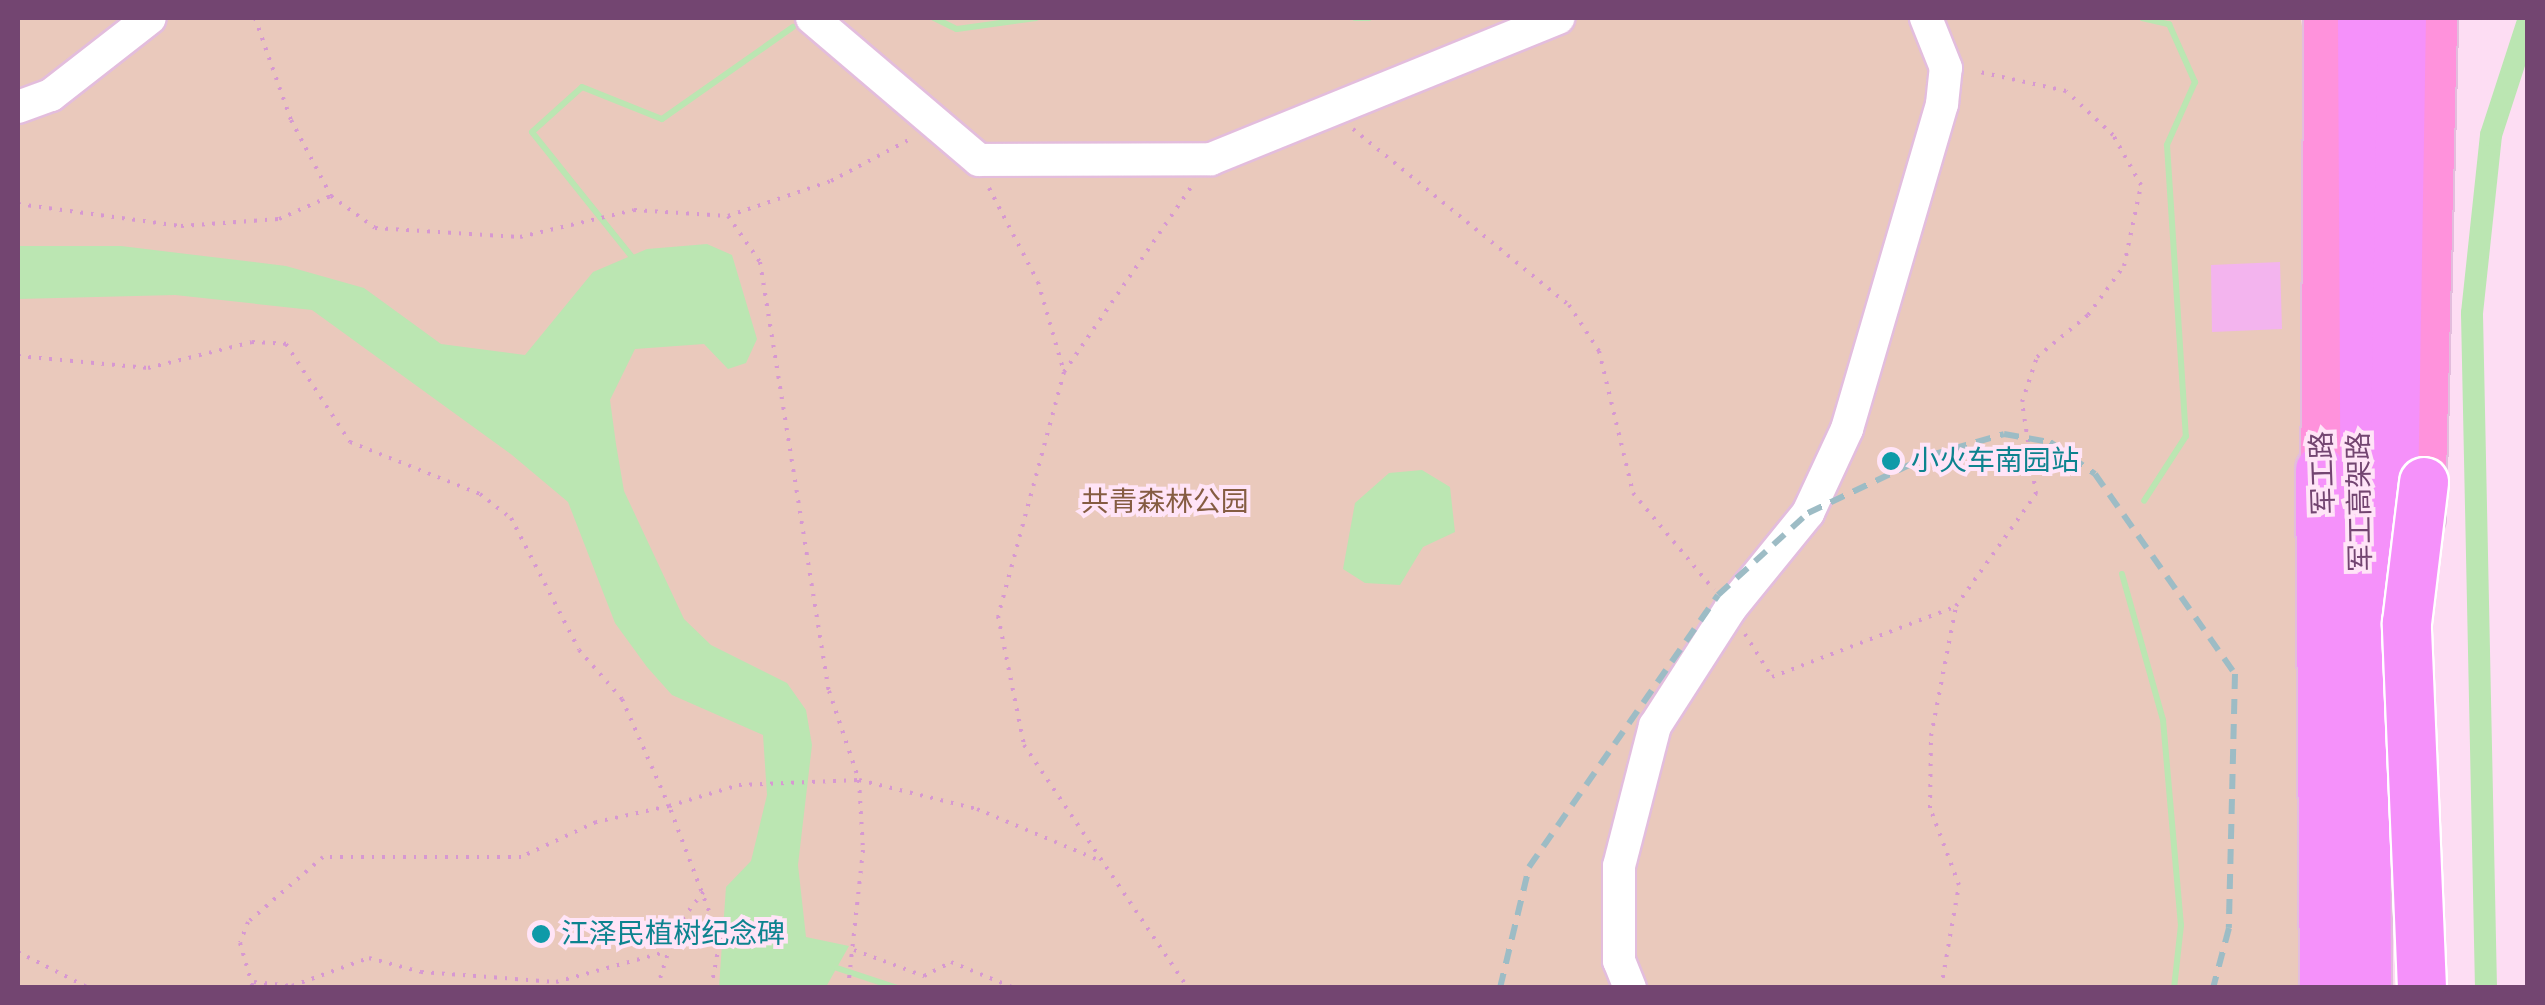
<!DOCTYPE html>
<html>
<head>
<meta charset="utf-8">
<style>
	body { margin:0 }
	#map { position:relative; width:2545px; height:1005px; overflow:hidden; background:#fdddf3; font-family:"DM Sans","Noto Sans SC",sans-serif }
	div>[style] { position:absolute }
	.green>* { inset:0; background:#eac9bc }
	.water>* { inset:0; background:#bbe6b2 }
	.stream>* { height:6px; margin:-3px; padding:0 3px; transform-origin:3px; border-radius:3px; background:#bbe6b2 }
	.canal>* { height:22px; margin:-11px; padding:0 11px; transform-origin:11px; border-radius:11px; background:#bbe6b2 }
	.building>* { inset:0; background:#f3b4ee }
	.path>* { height:4px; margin-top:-2px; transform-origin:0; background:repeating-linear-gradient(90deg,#d798d2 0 2.5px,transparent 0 10.5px) }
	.roads { filter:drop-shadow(2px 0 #e3bddd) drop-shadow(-2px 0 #e3bddd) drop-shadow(0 2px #e3bddd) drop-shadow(0 -2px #e3bddd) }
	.minor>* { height:32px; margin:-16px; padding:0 16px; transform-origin:16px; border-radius:16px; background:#fff }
	.major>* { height:42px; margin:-21px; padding:0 21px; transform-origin:21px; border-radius:21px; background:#ff92dc }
	.highway>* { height:48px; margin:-24px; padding:0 24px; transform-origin:24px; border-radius:24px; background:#f591fa }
	.rail>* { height:6px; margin-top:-3px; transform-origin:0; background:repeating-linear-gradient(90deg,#9dbcc5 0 15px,transparent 0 25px) }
	.bridges { filter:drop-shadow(2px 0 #fff) drop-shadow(-2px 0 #fff) drop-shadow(0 2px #fff) drop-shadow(0 -2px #fff) }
	.highway-bridge>* { height:48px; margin:-24px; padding:0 24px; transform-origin:24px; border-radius:24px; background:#f591fa }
	.dots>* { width:28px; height:28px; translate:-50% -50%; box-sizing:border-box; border:5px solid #ffe4f7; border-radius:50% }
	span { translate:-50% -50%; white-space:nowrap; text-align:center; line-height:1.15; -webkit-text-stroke:8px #ffe4f7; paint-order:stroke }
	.culture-label { font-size:28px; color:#0d838f }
	.left { translate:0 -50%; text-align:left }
	.street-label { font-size:28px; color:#734571 }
	.park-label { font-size:28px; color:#855c42 }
	.frame { position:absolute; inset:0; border:20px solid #734571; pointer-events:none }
</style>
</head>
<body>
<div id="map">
	<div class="green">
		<div style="clip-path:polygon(18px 18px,2301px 18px,2308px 74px,2302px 781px,2312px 987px,18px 987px)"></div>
	</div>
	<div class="water">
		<div style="clip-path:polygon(707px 244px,732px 255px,757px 339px,746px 363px,728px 369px,704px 344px,635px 349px,610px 400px,616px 444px,624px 491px,684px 619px,711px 645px,787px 683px,806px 710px,812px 745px,798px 865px,806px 937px,849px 946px,826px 987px,719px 987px,726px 887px,751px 861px,767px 795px,763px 735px,672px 695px,647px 667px,615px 623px,568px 502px,512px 455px,312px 310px,175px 295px,18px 299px,18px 246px,121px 246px,286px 266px,364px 288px,441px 344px,525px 355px,593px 272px,647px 249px)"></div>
		<div style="clip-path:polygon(1422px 470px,1450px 487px,1455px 532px,1423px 547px,1400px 585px,1365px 583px,1343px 569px,1355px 503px,1389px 473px)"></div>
	</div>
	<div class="stream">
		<div style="left:934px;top:18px;width:25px;rotate:26deg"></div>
		<div style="left:957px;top:29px;width:80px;rotate:-7.9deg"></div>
		<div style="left:1355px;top:18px;width:14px"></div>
		<div style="left:2142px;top:18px;width:28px;rotate:13deg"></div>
		<div style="left:2169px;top:24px;width:64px;rotate:65.9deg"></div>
		<div style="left:2195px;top:82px;width:69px;rotate:114deg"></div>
		<div style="left:2167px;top:145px;width:292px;rotate:86.3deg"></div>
		<div style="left:2186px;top:436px;width:77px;rotate:122.9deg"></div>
		<div style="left:636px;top:262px;width:166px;rotate:-128.7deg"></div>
		<div style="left:532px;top:132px;width:67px;rotate:-42deg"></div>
		<div style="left:582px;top:87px;width:86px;rotate:21.8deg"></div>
		<div style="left:662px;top:119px;width:160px;rotate:-35.1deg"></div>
		<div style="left:2122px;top:574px;width:152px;rotate:74.3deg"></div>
		<div style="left:2163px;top:720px;width:206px;rotate:85deg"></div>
		<div style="left:2181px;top:925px;width:63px;rotate:96.3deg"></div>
		<div style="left:837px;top:968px;width:63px;rotate:18.4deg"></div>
	</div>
	<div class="canal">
		<div style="left:2486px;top:988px;width:675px;rotate:-91.19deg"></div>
		<div style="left:2472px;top:313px;width:179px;rotate:-83.9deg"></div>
		<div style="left:2491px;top:135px;width:120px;rotate:-72deg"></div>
	</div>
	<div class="building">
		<div style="clip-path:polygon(2280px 262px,2282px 329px,2212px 332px,2211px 265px)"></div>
	</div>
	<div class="path">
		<div style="left:255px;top:18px;width:108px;rotate:70.6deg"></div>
		<div style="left:291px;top:120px;width:86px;rotate:62.2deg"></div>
		<div style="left:331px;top:196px;width:54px;rotate:36deg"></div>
		<div style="left:375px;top:228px;width:145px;rotate:3.6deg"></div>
		<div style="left:520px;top:237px;width:117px;rotate:-13.3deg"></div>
		<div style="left:634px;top:210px;width:94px;rotate:3.7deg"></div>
		<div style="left:728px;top:216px;width:56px;rotate:55.2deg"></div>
		<div style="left:760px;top:262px;width:435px;rotate:80.9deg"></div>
		<div style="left:829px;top:691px;width:94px;rotate:71.4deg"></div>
		<div style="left:859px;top:780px;width:70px;rotate:86.7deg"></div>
		<div style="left:863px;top:850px;width:139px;rotate:96.2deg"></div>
		<div style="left:1353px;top:129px;width:279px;rotate:39.2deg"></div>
		<div style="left:1569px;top:305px;width:55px;rotate:56.9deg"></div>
		<div style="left:1599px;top:351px;width:146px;rotate:76.5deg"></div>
		<div style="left:1633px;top:493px;width:126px;rotate:50.1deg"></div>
		<div style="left:989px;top:188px;width:106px;rotate:62.5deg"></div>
		<div style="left:1038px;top:282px;width:94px;rotate:73.9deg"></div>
		<div style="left:1064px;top:372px;width:253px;rotate:105.1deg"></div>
		<div style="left:998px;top:616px;width:132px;rotate:78.6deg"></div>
		<div style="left:1024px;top:745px;width:293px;rotate:56deg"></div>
		<div style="left:18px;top:204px;width:164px;rotate:7.7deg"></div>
		<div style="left:181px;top:226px;width:98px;rotate:-4.1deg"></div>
		<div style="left:279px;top:219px;width:57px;rotate:-23.9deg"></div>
		<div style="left:728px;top:216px;width:109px;rotate:-18.8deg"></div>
		<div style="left:831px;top:181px;width:94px;rotate:-27.9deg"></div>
		<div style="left:18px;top:356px;width:131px;rotate:5.3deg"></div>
		<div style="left:148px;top:368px;width:107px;rotate:-14deg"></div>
		<div style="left:252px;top:342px;width:34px;rotate:3deg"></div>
		<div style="left:286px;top:344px;width:117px;rotate:56.9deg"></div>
		<div style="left:350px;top:442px;width:140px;rotate:21.8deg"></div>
		<div style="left:480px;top:494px;width:39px;rotate:38deg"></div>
		<div style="left:511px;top:518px;width:148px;rotate:62.7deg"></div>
		<div style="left:579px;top:650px;width:65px;rotate:48.7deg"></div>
		<div style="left:622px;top:699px;width:117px;rotate:66.3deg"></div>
		<div style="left:669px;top:806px;width:75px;rotate:167.6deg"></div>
		<div style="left:596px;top:822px;width:83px;rotate:155deg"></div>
		<div style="left:521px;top:857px;width:198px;rotate:180deg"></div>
		<div style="left:323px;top:857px;width:99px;rotate:139.1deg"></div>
		<div style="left:248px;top:922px;width:22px;rotate:111deg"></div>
		<div style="left:240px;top:943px;width:47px;rotate:73.9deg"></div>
		<div style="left:1064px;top:372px;width:226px;rotate:-55.5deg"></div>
		<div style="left:1745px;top:634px;width:51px;rotate:57.9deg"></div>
		<div style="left:1772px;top:677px;width:195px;rotate:-21deg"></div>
		<div style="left:854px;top:950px;width:75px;rotate:20.4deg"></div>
		<div style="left:924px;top:976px;width:30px;rotate:-27deg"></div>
		<div style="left:951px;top:962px;width:68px;rotate:22.4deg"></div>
		<div style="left:18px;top:952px;width:80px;rotate:26.9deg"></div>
		<div style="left:254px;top:982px;width:38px;rotate:6deg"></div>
		<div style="left:292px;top:986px;width:82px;rotate:-20deg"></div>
		<div style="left:369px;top:958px;width:54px;rotate:15.1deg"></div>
		<div style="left:421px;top:972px;width:135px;rotate:4.2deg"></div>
		<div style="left:556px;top:982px;width:114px;rotate:-15.3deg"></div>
		<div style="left:657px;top:988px;width:64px;rotate:-72.7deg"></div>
		<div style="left:676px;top:927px;width:46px;rotate:-52.1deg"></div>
		<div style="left:711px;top:988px;width:49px;rotate:-79.4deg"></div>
		<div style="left:720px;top:940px;width:143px;rotate:-110.8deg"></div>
		<div style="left:669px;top:806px;width:73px;rotate:-16.7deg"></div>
		<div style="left:739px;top:785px;width:120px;rotate:-2.4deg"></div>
		<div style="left:859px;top:780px;width:122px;rotate:13.8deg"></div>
		<div style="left:977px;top:809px;width:129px;rotate:22.8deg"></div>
		<div style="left:1941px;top:988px;width:105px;rotate:-80.1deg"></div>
		<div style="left:1959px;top:885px;width:82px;rotate:-110.6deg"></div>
		<div style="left:1930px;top:808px;width:72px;rotate:-89.2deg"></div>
		<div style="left:1931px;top:736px;width:132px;rotate:-79.1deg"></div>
		<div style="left:1956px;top:606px;width:138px;rotate:-54.5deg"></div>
		<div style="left:2036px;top:494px;width:93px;rotate:-98.7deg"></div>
		<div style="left:2022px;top:402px;width:47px;rotate:-71.6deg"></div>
		<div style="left:2037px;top:357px;width:66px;rotate:-39.5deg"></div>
		<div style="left:2088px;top:315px;width:61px;rotate:-53.7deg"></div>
		<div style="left:2124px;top:266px;width:83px;rotate:-78.1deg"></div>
		<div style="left:2141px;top:185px;width:57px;rotate:-119.2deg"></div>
		<div style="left:2113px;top:135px;width:64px;rotate:-136.9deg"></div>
		<div style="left:2066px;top:91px;width:93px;rotate:-167.6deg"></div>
	</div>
	<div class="roads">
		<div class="minor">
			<div style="left:812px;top:18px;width:219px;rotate:40.4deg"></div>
			<div style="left:979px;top:160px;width:232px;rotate:-0.2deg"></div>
			<div style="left:1211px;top:159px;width:375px;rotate:-22.1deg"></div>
			<div style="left:18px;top:107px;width:35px;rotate:-20deg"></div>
			<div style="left:51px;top:95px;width:125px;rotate:-37.9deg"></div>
			<div style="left:1630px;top:988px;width:29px;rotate:-112deg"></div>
			<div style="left:1619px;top:961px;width:95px;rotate:-90deg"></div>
			<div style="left:1619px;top:866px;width:145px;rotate:-75.6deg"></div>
			<div style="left:1655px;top:726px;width:139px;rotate:-57.3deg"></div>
			<div style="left:1730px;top:609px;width:124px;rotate:-50.9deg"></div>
			<div style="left:1808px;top:513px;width:93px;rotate:-65.1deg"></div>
			<div style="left:1847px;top:429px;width:339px;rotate:-73.7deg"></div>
			<div style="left:1942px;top:104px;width:36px;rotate:-84deg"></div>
			<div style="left:1946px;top:68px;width:54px;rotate:-111.8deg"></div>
		</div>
		<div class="major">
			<div style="left:2322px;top:502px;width:484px;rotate:-89.6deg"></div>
			<div style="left:2424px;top:517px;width:499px;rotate:-88.6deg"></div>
		</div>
		<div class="highway">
			<div style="left:2362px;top:18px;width:970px;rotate:89.7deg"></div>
			<div style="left:2320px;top:470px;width:518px;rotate:89.56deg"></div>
			<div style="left:2393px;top:559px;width:541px;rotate:-89.05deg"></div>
		</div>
	</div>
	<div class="rail">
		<div style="left:1500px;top:988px;width:124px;rotate:-76.5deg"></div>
		<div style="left:1529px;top:867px;width:331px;rotate:-55.2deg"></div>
		<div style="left:1718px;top:595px;width:122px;rotate:-42.3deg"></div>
		<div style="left:1808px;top:513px;width:133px;rotate:-25.4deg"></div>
		<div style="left:1928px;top:456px;width:79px;rotate:-16.1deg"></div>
		<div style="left:2004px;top:434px;width:47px;rotate:9.9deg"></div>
		<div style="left:2050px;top:442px;width:55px;rotate:35.4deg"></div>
		<div style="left:2095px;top:474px;width:244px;rotate:55deg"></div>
		<div style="left:2235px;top:674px;width:254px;rotate:91.4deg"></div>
		<div style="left:2229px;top:928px;width:62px;rotate:104.9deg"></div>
	</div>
	<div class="bridges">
		<div class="highway-bridge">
			<div style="left:2422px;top:988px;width:365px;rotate:-92.4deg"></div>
			<div style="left:2407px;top:623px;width:142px;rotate:-83.1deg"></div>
		</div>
	</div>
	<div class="dots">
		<div style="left:1891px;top:461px;background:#0f9aa8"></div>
		<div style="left:541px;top:934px;background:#0f9aa8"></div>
	</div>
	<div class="culture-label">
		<span class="left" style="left:1911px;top:461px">小火车南园站</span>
		<span class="left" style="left:561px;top:934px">江泽民植树纪念碑</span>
	</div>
	<div class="street-label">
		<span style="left:2323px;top:473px;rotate:-92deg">军工路</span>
		<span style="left:2360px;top:502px;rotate:-91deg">军工高架路</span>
	</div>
	<div class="park-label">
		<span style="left:1165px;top:502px">共青森林公园</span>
	</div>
	<div class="frame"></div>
</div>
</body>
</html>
